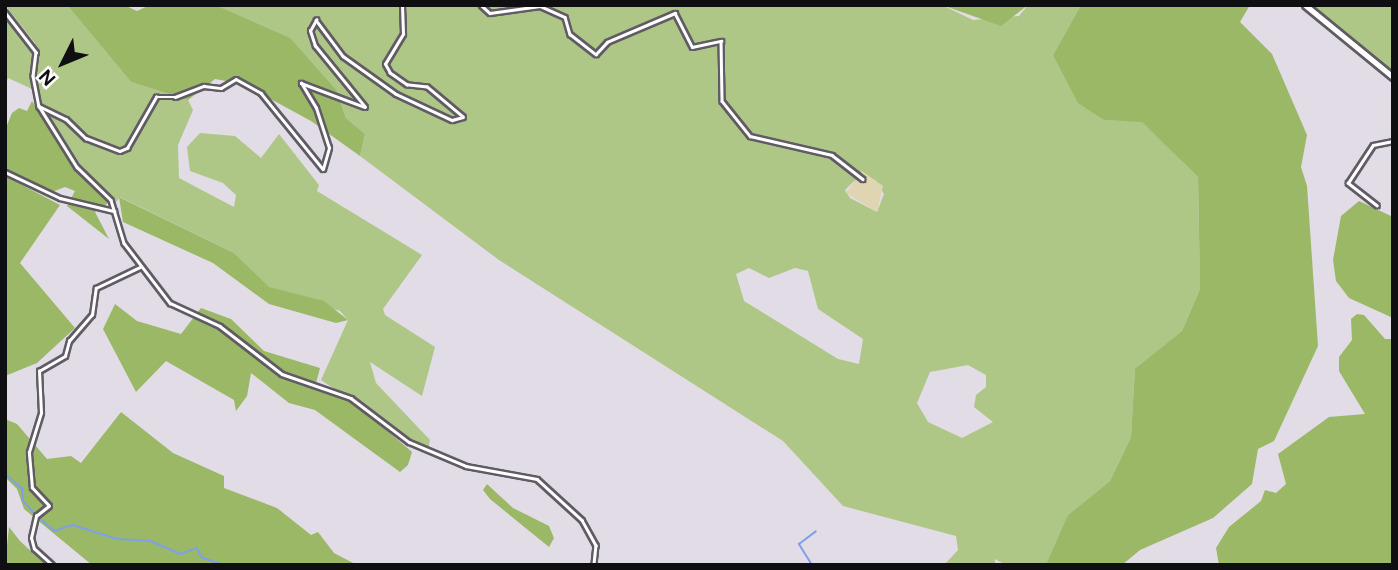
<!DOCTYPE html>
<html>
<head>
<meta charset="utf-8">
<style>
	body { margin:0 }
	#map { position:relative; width:1398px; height:570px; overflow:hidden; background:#e1dce6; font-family:"DM Sans",sans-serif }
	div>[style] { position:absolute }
	.green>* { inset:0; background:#aec786 }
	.forest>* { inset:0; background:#9ab866 }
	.sand>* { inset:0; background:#dfd5b0 }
	.stream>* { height:2px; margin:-1px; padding:0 1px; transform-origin:1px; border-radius:1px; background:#7ea0e9 }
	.roads { filter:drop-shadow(2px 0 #605b64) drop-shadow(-2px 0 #605b64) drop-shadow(0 2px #605b64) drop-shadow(0 -2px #605b64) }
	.minor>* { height:2.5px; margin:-1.25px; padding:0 1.25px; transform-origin:1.25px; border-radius:1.25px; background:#fff }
	.primary>* { height:5px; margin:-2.5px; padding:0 2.5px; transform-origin:2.5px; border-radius:2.5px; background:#fff }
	span { translate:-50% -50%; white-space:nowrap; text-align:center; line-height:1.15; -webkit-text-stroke:6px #fff; paint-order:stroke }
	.frame { position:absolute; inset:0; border:7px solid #0f0e11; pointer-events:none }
	.north { position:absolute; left:28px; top:28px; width:70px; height:70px; -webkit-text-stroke:5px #fff; paint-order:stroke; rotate:227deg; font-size:19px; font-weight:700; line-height:28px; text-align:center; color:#0f0e11 }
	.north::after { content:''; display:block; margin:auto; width:24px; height:32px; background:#0f0e11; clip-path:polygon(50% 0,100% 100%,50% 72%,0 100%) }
</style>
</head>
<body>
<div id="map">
	<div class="green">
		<div style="clip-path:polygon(5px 5px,67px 5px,131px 82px,188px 100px,193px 110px,178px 145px,179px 178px,234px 207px,236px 195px,223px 183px,190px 171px,187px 147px,200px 133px,235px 136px,261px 158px,279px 134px,319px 185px,317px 191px,422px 255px,383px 309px,385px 315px,435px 347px,422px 396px,370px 362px,376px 383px,430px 440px,428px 450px,321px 380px,348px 320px,340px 311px,268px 287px,234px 253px,120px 197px,116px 202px,84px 170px,36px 96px,35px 43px)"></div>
		<div style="clip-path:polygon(evenodd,215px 5px,942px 5px,973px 20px,1019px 16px,1028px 5px,1081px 5px,1053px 55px,1104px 120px,1142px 121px,1198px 177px,1200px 289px,1182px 331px,1135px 370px,1131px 437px,1110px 481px,1068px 515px,1050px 563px,1006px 565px,995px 559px,995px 565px,944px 565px,958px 550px,956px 536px,843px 506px,783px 441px,499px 260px,360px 156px,365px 134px,346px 118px,337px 91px,215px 5px,875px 180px,884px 194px,877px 212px,850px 198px,845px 190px,854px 181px,875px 180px,215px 5px,749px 268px,769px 278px,795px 268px,808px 271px,818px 309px,863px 339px,859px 364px,838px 359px,744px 301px,736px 274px,749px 268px,215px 5px,968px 365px,986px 375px,986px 387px,976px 395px,974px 407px,993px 422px,962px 438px,928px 422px,917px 403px,930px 372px,968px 365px)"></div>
		<div style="clip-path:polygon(1304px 5px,1393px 5px,1393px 82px,1384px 71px)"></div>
		<div style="clip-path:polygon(5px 15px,32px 47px,32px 89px,8px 78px,5px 85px)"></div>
	</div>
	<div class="forest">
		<div style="clip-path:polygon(67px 5px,124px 5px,137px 11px,150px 5px,215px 5px,290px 38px,337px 91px,346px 118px,365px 134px,360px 156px,311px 121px,243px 84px,215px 79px,188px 100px,131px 82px)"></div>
		<div style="clip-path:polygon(942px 5px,1028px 5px,1001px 26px)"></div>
		<div style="clip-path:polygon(1081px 5px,1250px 5px,1240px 22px,1272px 54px,1307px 135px,1301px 167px,1307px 186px,1318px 346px,1274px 441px,1258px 449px,1252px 484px,1213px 518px,1140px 550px,1122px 565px,1046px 565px,1068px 515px,1110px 481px,1131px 437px,1135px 369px,1182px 331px,1200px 289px,1198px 177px,1142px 122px,1104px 120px,1078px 103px,1053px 55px)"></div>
		<div style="clip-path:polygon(32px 101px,69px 161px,108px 203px,95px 212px,109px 239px,67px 206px,75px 191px,65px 187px,52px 192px,5px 169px,5px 130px,12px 113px,19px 108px,27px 111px)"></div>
		<div style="clip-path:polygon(5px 176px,60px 205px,20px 263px,75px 328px,37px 363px,5px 376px)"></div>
		<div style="clip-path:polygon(119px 197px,234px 253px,269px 287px,324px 301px,348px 320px,336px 323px,269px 304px,213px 263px,123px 222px)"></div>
		<div style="clip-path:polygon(1359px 201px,1393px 217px,1393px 318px,1349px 298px,1336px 281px,1333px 260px,1341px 216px)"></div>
		<div style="clip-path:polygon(115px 304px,137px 321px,181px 334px,201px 308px,231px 319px,264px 351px,320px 368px,316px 383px,358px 406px,412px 452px,408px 465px,400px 472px,315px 410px,289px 403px,251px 373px,247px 396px,236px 411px,234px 400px,166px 361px,136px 392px,103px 329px)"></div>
		<div style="clip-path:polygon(1357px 314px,1364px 315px,1385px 339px,1393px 339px,1393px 565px,1219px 565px,1216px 548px,1229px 527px,1261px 501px,1265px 490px,1276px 493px,1286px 484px,1278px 454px,1329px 417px,1365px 414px,1339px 371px,1339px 357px,1352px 340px,1351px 319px)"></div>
		<div style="clip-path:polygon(121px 412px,173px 453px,224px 476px,224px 488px,277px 508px,311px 535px,318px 532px,334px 553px,357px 565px,92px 565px,24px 509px,17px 489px,5px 477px,5px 419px,17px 424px,47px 459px,71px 456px,81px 463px)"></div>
		<div style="clip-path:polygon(487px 484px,513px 508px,549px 526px,554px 538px,549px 547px,490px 499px,483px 490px)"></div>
		<div style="clip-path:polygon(9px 527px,20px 541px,46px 565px,5px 565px)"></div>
	</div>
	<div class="sand">
		<div style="clip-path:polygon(862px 171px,883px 186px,877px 212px,846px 193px)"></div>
	</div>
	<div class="stream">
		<div style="left:5px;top:474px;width:23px;rotate:41deg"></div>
		<div style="left:22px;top:489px;width:12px;rotate:85deg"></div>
		<div style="left:23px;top:501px;width:18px;rotate:47deg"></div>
		<div style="left:38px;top:517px;width:21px;rotate:41deg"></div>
		<div style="left:54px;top:531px;width:20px;rotate:-18deg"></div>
		<div style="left:73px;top:525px;width:46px;rotate:17.7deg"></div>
		<div style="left:117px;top:539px;width:33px;rotate:3deg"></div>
		<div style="left:150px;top:541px;width:34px;rotate:23deg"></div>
		<div style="left:181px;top:554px;width:17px;rotate:-21deg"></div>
		<div style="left:197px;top:548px;width:10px;rotate:66deg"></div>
		<div style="left:201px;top:557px;width:23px;rotate:20deg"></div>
		<div style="left:812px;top:565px;width:25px;rotate:-122deg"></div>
		<div style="left:799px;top:544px;width:21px;rotate:-37deg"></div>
	</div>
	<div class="roads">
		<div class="minor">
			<div style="left:481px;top:5px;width:12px;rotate:42deg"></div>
			<div style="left:490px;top:13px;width:50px;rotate:-8deg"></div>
			<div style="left:540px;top:6px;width:27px;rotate:24deg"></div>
			<div style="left:565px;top:17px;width:18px;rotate:74deg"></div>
			<div style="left:570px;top:34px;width:33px;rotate:38deg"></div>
			<div style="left:596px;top:54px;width:16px;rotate:-47deg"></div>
			<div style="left:607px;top:42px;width:74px;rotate:-23.1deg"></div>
			<div style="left:675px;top:13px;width:38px;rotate:63deg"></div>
			<div style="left:692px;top:47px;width:30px;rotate:-12deg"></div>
			<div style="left:721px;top:41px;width:60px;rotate:89deg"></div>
			<div style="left:722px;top:101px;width:45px;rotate:51.3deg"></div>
			<div style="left:750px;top:136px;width:84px;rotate:13deg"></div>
			<div style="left:832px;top:155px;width:39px;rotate:38deg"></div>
			<div style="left:5px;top:12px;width:51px;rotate:52.2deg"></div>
			<div style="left:36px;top:52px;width:24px;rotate:97deg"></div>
			<div style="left:33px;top:76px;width:31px;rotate:79deg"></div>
			<div style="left:39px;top:106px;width:72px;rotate:58.1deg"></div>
			<div style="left:77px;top:167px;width:47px;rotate:44.1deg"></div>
			<div style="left:111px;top:200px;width:45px;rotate:73.2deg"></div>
			<div style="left:124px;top:243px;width:76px;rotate:52.5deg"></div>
			<div style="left:170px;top:303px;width:55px;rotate:24.7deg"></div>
			<div style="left:220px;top:326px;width:78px;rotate:37.7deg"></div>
			<div style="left:282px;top:374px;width:73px;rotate:19.2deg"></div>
			<div style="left:351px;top:398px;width:73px;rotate:37.2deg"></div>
			<div style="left:409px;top:442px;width:62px;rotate:22.8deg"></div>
			<div style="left:466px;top:466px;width:72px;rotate:10.4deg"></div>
			<div style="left:537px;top:479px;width:61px;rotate:42.3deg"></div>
			<div style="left:582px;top:520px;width:29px;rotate:61deg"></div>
			<div style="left:596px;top:545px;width:20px;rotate:96deg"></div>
			<div style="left:39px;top:106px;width:30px;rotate:26deg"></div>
			<div style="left:66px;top:119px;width:28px;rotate:44deg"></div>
			<div style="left:86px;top:138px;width:36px;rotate:21deg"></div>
			<div style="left:120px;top:151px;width:8px;rotate:-23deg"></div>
			<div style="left:127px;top:148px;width:59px;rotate:-60.4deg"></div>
			<div style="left:156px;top:97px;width:19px"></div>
			<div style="left:175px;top:97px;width:31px;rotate:-21deg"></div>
			<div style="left:204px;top:86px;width:17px;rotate:7deg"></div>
			<div style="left:221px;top:88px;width:17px;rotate:-31deg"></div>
			<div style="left:236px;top:79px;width:29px;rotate:29deg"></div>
			<div style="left:261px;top:93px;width:98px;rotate:50.8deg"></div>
			<div style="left:323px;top:169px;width:22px;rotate:-74deg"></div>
			<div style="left:329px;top:148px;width:42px;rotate:-108deg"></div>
			<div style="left:316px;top:108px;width:29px;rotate:-121deg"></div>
			<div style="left:301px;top:83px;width:68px;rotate:20.6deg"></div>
			<div style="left:365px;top:107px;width:79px;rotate:-129.3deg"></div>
			<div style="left:315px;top:46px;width:16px;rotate:-108deg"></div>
			<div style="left:310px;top:31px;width:13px;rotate:-61deg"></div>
			<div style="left:316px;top:20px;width:45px;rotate:53.1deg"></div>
			<div style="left:343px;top:56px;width:65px;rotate:35.6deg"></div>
			<div style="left:396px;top:94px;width:62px;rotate:24.9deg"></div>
			<div style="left:452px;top:120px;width:11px;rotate:-15deg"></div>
			<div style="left:463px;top:117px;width:47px;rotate:-140.2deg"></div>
			<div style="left:427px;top:87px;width:20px;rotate:-174deg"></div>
			<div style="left:407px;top:85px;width:21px;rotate:-145deg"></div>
			<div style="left:390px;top:73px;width:10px;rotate:-119deg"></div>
			<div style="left:385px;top:64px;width:35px;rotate:-59deg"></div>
			<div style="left:403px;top:34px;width:29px;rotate:-92deg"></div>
			<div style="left:5px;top:172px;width:61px;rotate:25.3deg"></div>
			<div style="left:60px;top:198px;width:56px;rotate:13.5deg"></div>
			<div style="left:1377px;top:206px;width:37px;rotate:-142deg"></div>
			<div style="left:1348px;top:183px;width:45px;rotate:-56.7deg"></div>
			<div style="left:1373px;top:145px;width:20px;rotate:-11deg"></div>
			<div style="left:52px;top:565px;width:24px;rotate:-138deg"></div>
			<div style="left:34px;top:549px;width:11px;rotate:-105deg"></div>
			<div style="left:31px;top:538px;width:23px;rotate:-77deg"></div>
			<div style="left:36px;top:516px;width:16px;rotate:-38deg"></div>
			<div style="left:49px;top:506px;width:25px;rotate:-133deg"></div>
			<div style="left:32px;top:488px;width:36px;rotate:-95deg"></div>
			<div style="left:29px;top:452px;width:41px;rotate:-72.9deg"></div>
			<div style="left:41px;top:413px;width:42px;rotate:-92.7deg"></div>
			<div style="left:39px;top:371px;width:30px;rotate:-30deg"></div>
			<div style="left:65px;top:356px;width:16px;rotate:-75deg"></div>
			<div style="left:69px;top:341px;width:35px;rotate:-49deg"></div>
			<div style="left:92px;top:315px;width:27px;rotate:-82deg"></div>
			<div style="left:96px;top:288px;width:49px;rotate:-25.5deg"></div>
		</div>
		<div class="primary">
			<div style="left:1305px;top:5px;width:114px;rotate:39.3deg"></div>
		</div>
	</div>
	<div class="frame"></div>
	<div class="north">N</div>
</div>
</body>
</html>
